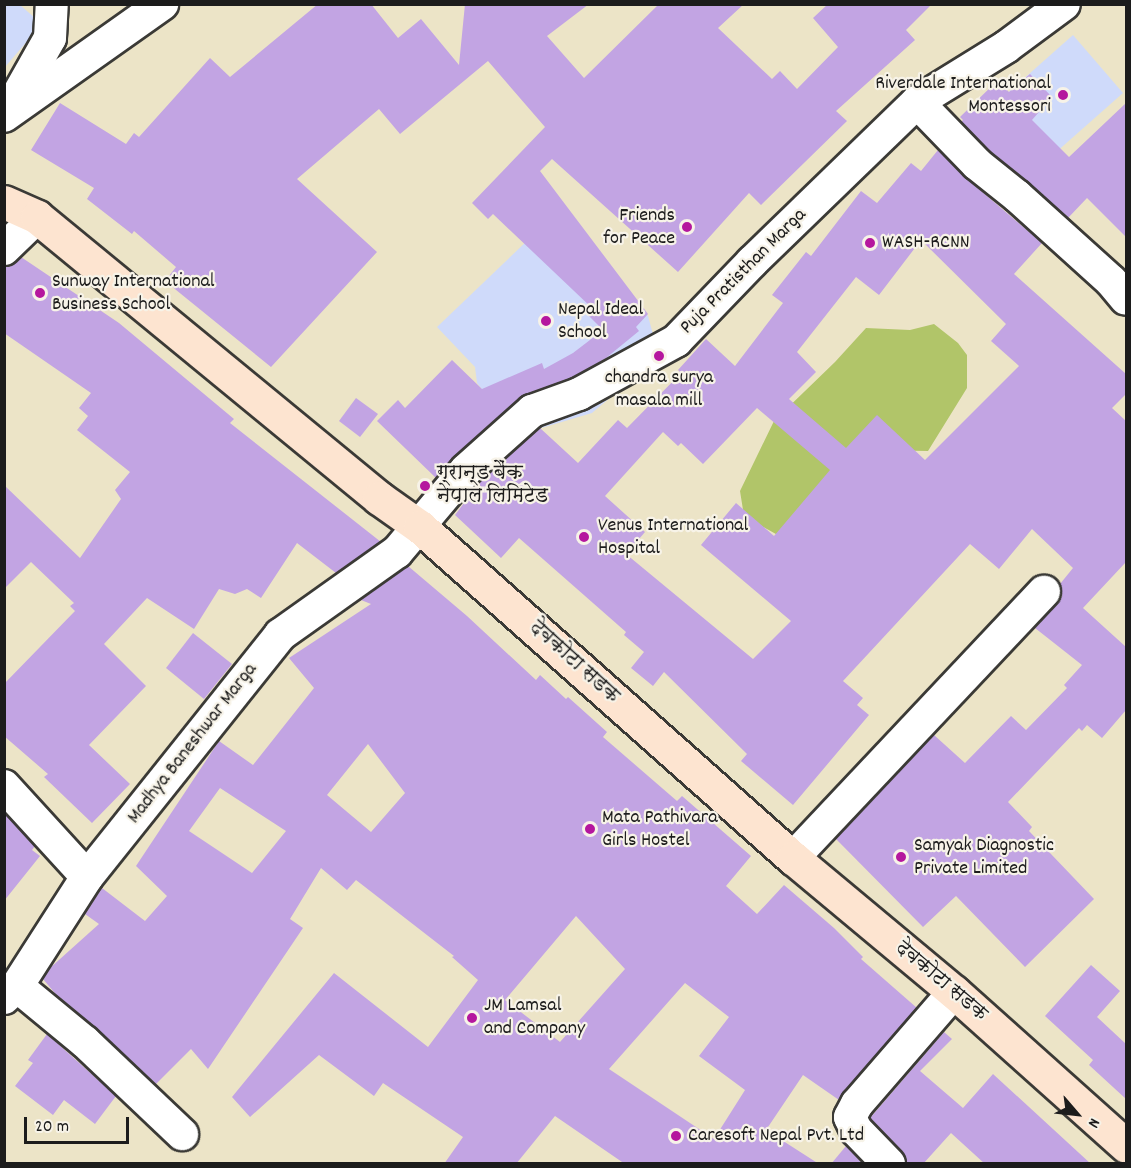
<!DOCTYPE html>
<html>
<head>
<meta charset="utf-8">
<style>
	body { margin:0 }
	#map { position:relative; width:1131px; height:1168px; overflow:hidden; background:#ece4c7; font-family:Dekko,"Playpen Sans Deva",sans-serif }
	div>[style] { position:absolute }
	.built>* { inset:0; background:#cfdafa }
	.green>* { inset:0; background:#b1c569 }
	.building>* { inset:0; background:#c2a4e3 }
	.roads { filter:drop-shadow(2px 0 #3b3a36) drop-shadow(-2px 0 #3b3a36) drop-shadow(0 2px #3b3a36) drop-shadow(0 -2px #3b3a36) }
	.minor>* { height:32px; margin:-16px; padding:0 16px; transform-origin:16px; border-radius:16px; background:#fff }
	.secondary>* { height:33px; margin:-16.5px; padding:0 16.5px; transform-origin:16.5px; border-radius:16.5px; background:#fde4d0 }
	.dots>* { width:16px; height:16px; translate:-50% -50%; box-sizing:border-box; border:3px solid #f7f3e8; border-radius:50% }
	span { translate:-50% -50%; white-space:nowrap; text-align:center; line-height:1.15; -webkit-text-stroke:4.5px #f7f3e8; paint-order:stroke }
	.poi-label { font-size:20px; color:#1c1c1c }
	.right { translate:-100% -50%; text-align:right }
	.left { translate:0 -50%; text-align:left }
	.street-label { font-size:20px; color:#1c1c1c }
	.frame { position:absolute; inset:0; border:6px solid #1c1c1c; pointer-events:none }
	.north { position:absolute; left:1047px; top:1084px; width:60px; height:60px; -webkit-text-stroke:4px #f7f3e8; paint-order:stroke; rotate:118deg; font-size:16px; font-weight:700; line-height:24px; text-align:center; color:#1c1c1c }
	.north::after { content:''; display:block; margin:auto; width:21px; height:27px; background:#1c1c1c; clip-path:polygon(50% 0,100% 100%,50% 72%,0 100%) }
	.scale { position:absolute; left:24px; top:1117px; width:105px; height:27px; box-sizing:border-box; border:3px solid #1c1c1c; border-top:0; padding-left:8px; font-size:18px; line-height:21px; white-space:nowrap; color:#1c1c1c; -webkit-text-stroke:4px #f7f3e8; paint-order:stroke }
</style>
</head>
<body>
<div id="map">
	<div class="built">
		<div style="clip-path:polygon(5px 5px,20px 5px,42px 24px,5px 67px)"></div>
		<div style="clip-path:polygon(1073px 35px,1123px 93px,1054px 154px,1003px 97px)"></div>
		<div style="clip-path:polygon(553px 216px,648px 316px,659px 356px,592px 413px,521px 434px,506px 420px,477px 383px,475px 367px,437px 327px)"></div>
	</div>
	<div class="green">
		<div style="clip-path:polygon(934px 324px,958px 343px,967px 355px,967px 388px,928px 451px,871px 450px,792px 543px,744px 516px,740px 491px,774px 421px,835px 362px,866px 328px,910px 330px)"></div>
	</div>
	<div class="building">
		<div style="clip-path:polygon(318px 4px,371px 4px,398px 38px,421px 19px,459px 65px,465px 4px,589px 4px,547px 36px,584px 78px,659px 4px,744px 4px,718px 28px,772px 79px,780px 71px,797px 89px,838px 47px,813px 18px,828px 4px,932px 4px,906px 30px,915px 40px,836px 111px,847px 121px,761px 205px,749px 193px,678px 272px,552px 159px,540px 171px,648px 314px,636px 327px,639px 331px,606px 358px,572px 378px,520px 398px,454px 457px,436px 478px,377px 421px,398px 400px,405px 408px,452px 360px,482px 389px,542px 363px,544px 369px,573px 353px,603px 330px,588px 315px,593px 309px,493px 214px,488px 219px,472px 203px,545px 127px,488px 61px,400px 134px,379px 109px,297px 179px,377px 252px,271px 367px,165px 281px,176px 267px,134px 231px,132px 234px,87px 199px,94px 188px,31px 150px,60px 103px,126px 144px,134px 133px,139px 137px,210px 58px,230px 77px)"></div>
		<div style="clip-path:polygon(1030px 74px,1052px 97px,1032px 120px,1069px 157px,1126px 103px,1126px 237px,1087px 198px,1068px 218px,989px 151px,961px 122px,963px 120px,960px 117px,997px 81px,1009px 92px)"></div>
		<div style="clip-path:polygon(evenodd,938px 150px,966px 178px,1042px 243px,1014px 274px,1126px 374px,1126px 394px,1112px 408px,1126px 421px,1126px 562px,1083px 608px,1126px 647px,1126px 710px,1102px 738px,1087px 725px,1082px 731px,1079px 728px,1008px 802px,1032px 827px,1029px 831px,1094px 899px,1025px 967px,956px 896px,923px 927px,836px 839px,934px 735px,965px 763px,1011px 716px,1026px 730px,1067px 688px,1064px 685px,1082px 665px,1035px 628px,1057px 604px,1062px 596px,1060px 584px,1073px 568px,1032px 529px,999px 569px,970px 544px,843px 681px,863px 698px,857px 705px,869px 715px,793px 805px,741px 761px,747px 754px,664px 672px,653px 686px,631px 668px,644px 652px,624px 635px,626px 632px,519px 538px,501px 558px,455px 515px,479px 483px,540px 428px,578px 463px,618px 420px,627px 428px,681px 373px,678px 370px,706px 339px,735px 366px,783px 303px,772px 295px,806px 252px,811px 256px,861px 191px,877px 203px,911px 163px,921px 171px,938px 150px,921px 240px,1006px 324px,991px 341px,1019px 366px,925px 460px,877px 415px,846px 448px,789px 399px,816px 372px,797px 352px,856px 277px,879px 295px,921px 240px,938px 150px,757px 408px,830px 470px,774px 536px,736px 503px,701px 545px,791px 621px,753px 659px,626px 554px,645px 532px,605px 496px,663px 432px,678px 446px,681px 443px,703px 464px,757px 408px)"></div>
		<div style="clip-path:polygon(21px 257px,119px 323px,234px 419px,230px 423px,381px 542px,336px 573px,297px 543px,261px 598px,247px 589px,235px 594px,219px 589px,194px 629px,147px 598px,104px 644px,146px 686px,89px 745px,130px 784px,92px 823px,44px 777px,48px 774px,4px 736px,4px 684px,75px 611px,70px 606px,74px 603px,31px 562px,4px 589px,4px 485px,80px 558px,121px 499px,115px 490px,130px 472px,77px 430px,88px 416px,79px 408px,91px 393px,4px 333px,4px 268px)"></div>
		<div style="clip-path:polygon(356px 398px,378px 414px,360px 437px,339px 421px)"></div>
		<div style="clip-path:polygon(evenodd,408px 566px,467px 616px,536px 680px,540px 675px,566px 699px,568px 697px,607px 732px,603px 737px,677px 801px,682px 796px,751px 856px,726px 886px,757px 914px,784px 885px,834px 928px,863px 957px,861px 959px,917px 1008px,839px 1100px,803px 1075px,766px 1130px,819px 1164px,625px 1164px,555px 1116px,516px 1164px,444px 1164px,463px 1137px,383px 1083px,374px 1096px,319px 1055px,250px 1117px,232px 1097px,334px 973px,428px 1047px,478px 980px,452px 957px,454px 956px,356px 880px,347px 890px,321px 868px,290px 919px,303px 928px,208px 1069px,191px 1049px,156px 1084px,97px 1029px,59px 998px,43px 979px,50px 968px,99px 924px,85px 914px,102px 888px,145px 921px,167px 896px,136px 866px,219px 741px,253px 765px,314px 688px,289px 658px,371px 604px,361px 600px,408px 566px,368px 744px,405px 793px,371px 832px,327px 795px,368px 744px,408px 566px,220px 788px,286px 831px,252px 873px,189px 831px,220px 788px,408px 566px,576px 916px,625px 969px,560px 1042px,505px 1000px,576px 916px,408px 566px,685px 983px,729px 1017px,699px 1056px,745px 1090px,714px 1139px,609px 1069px,685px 983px)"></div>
		<div style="clip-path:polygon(193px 633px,232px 664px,204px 699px,166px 668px)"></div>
		<div style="clip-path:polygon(4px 813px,35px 846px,32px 850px,40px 856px,4px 901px)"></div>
		<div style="clip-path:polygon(1091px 965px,1120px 991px,1097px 1017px,1126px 1044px,1126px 1099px,1089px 1065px,1093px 1060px,1045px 1016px)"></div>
		<div style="clip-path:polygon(944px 1032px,952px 1039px,920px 1071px,963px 1108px,993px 1074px,1091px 1164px,985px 1164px,951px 1133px,923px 1164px,906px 1164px,902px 1151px,870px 1118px)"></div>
		<div style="clip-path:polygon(47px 1034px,116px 1096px,95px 1124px,64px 1100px,53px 1115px,15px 1086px,33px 1063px,28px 1060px)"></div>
		<div style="clip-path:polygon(846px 1146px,863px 1164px,831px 1164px)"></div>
	</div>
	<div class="roads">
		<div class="minor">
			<div style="left:917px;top:102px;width:86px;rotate:45.9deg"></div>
			<div style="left:977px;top:164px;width:51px;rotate:38.7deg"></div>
			<div style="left:1017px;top:196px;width:127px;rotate:42.1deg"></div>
			<div style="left:1111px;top:281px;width:23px;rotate:50deg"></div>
			<div style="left:11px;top:107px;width:79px;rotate:-60.5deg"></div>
			<div style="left:50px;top:38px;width:34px;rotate:-87deg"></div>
			<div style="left:4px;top:116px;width:194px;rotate:-35.3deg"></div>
			<div style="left:4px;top:249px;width:46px;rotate:-44.1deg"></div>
			<div style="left:4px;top:786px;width:123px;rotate:47.6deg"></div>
			<div style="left:793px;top:858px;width:366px;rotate:-46.7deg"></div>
			<div style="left:17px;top:986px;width:88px;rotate:39.5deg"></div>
			<div style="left:85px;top:1042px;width:134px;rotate:43.5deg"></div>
			<div style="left:4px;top:998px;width:18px;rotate:-43deg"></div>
			<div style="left:17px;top:986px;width:130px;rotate:-57.3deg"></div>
			<div style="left:87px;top:877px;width:310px;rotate:-51.4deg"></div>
			<div style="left:280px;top:635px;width:143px;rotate:-35.4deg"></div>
			<div style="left:397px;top:552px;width:107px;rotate:-49.9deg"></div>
			<div style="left:466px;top:470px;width:89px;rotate:-41.8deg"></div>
			<div style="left:532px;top:411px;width:50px;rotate:-19.9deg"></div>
			<div style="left:579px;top:394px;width:111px;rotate:-28.7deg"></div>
			<div style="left:676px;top:341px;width:110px;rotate:-46.1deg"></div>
			<div style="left:752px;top:262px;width:230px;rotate:-44.1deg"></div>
			<div style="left:917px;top:102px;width:105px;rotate:-31.7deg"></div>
			<div style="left:1006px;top:47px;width:72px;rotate:-36.6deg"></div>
			<div style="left:889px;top:1164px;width:47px;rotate:-134.1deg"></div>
			<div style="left:856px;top:1130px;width:14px;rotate:-115deg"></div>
			<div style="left:850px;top:1117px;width:15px;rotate:-62deg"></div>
			<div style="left:857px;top:1104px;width:148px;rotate:-49.1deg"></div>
		</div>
		<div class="secondary">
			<div style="left:4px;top:202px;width:36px;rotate:24deg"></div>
			<div style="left:37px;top:217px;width:443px;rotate:39.4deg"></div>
			<div style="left:379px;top:498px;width:50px;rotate:35.3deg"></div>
			<div style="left:420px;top:527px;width:499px;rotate:41.6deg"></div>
			<div style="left:793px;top:858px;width:209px;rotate:39.8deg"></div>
			<div style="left:954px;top:992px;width:231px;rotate:41.8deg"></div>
		</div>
	</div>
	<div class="dots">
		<div style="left:1063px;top:95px;background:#b5179e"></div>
		<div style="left:687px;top:227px;background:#b5179e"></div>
		<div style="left:870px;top:243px;background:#b5179e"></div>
		<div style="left:40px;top:293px;background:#b5179e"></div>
		<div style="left:546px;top:321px;background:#b5179e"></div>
		<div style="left:659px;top:356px;background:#b5179e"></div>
		<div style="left:425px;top:486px;background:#b5179e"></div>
		<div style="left:584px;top:537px;background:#b5179e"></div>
		<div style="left:590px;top:829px;background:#b5179e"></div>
		<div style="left:901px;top:857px;background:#b5179e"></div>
		<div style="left:472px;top:1018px;background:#b5179e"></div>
		<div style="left:676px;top:1136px;background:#b5179e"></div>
	</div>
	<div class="poi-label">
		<span class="right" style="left:1051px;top:96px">Riverdale International<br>Montessori</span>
		<span class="right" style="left:675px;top:228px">Friends<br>for Peace</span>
		<span class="left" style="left:882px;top:243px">WASH-RCNN</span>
		<span class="left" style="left:52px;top:294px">Sunway International<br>Business School</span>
		<span class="left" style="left:558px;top:322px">Nepal Ideal<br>School</span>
		<span style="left:659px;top:390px">chandra surya<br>masala mill</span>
		<span class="left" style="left:437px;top:486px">ग्रान्ड बैंक<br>नेपाल लिमिटेड</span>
		<span class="left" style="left:598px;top:538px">Venus International<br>Hospital</span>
		<span class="left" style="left:602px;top:830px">Mata Pathivara<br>Girls Hostel</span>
		<span class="left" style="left:914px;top:858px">Samyak Diagnostic<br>Private Limited</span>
		<span class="left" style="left:484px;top:1018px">JM Lamsal<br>and Company</span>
		<span class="left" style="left:688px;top:1136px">Caresoft Nepal Pvt. Ltd</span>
	</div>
	<div class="street-label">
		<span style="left:744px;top:272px;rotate:-45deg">Puja Pratisthan Marga</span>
		<span style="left:574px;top:663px;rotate:42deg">देवकोटा सडक</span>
		<span style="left:193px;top:744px;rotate:-52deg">Madhya Baneshwar Marga</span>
		<span style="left:941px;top:982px;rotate:40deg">देवकोटा सडक</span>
	</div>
	<div class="frame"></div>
	<div class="north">N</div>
	<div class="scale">20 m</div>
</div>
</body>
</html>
